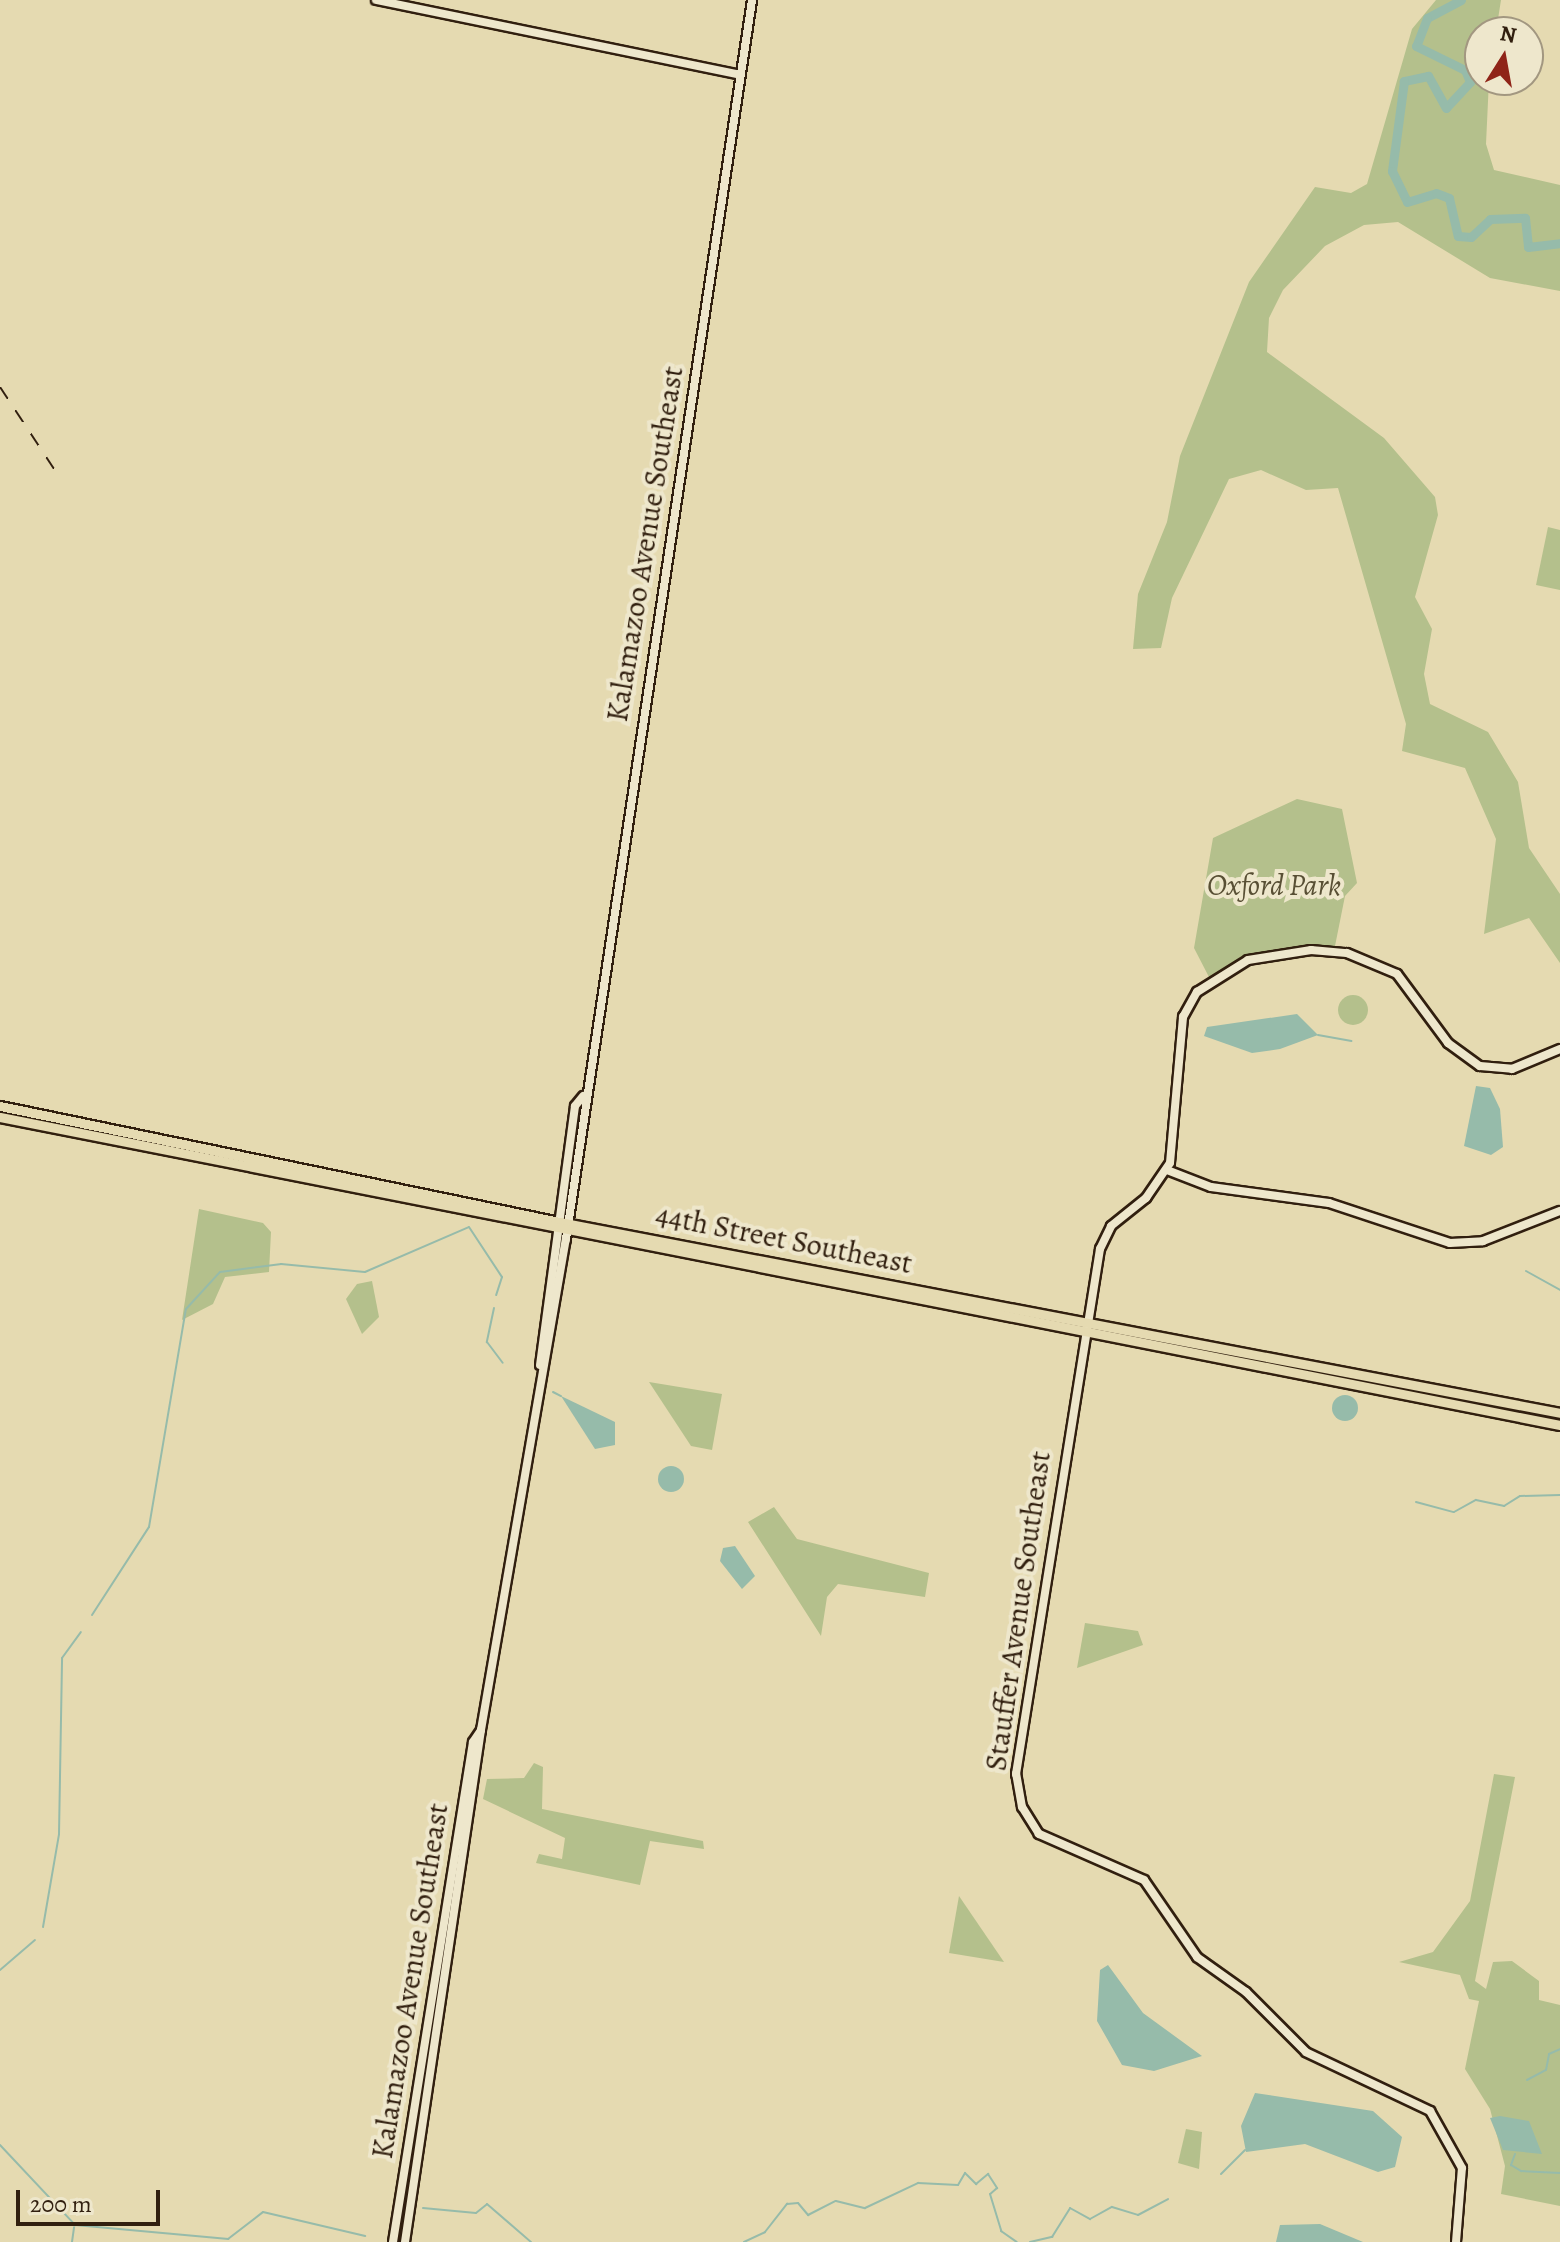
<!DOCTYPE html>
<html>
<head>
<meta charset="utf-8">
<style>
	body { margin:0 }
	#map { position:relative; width:1560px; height:2242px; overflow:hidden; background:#e5dab1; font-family:Alegreya,serif }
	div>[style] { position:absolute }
	.green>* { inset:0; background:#b4c08c }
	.round { border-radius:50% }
	.water>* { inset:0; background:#96bbaa }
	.stream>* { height:2px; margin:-1px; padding:0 1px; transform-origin:1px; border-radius:1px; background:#96bbaa }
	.river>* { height:9px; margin:-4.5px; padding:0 4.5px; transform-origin:4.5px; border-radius:4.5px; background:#96bbaa }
	.roads { filter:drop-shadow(2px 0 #311f0f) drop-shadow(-2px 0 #311f0f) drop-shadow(0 2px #311f0f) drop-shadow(0 -2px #311f0f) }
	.secondary>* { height:8px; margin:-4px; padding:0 4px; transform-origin:4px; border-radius:4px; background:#eee7cc }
	.primary>* { height:9px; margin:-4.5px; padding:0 4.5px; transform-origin:4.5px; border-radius:4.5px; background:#e5dab1 }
	.rail>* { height:2px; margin-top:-1px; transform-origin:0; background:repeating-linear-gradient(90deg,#311f0f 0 14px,transparent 0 28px) }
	span { translate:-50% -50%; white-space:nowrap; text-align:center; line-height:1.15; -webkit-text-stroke:8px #eee7cc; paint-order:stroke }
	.street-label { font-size:30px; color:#311f0f }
	.park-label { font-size:30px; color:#584f34; font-style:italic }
	.north { position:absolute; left:1464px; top:16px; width:80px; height:80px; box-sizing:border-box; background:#eee7cc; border:2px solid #a29780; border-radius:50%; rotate:11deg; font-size:22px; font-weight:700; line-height:32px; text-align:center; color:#311f0f }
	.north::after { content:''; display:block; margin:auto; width:28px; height:36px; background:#8f2418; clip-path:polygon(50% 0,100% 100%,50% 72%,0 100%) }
	.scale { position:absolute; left:16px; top:2190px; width:144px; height:36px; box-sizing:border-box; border:4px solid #311f0f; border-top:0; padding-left:10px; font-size:24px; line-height:28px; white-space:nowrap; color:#311f0f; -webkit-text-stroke:6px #eee7cc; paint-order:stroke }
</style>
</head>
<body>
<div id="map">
	<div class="green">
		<div style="clip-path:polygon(1436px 0,1501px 0,1496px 32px,1480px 32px,1480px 80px,1489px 80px,1486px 144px,1494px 170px,1560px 185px,1560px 291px,1490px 278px,1398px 222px,1364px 225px,1325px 246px,1283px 290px,1269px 318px,1267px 352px,1384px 438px,1435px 497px,1438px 515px,1415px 597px,1432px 629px,1424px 674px,1430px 704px,1488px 732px,1518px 782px,1529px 848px,1560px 894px,1560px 963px,1529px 918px,1484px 934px,1496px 839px,1465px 768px,1402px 751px,1406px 724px,1338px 488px,1306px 490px,1261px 470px,1229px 479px,1172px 598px,1161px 648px,1133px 649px,1138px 594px,1167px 522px,1180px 456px,1249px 282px,1315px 187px,1351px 193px,1367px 184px,1412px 29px)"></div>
		<div style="clip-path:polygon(1548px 527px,1560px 530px,1560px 590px,1536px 585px)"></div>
		<div style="clip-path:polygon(1297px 799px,1342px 809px,1357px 883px,1345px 896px,1334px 951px,1248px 960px,1210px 979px,1194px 948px,1213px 838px)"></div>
		<div class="round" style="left:1338px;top:995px;width:30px;height:30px"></div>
		<div style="clip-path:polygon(199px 1209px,263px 1223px,271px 1232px,269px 1272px,225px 1277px,213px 1304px,182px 1320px)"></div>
		<div style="clip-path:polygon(372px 1281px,379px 1317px,362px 1334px,346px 1299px,357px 1284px)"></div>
		<div style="clip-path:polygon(649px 1382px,722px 1394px,712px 1450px,691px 1446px)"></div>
		<div style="clip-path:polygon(774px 1507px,797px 1539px,929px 1573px,925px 1597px,838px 1584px,827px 1597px,821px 1636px,748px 1522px)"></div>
		<div style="clip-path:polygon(1085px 1623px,1138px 1631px,1143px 1645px,1077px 1668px)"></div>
		<div style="clip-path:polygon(534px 1763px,543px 1767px,542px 1809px,703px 1841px,704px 1849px,650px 1841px,640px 1885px,536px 1863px,539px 1854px,562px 1859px,565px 1838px,483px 1799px,487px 1779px,524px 1778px)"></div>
		<div style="clip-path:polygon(1494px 1774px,1515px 1777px,1475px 1981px,1486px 1989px,1493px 1962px,1512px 1961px,1539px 1981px,1539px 2000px,1560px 2005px,1560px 2206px,1501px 2194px,1505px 2166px,1490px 2109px,1465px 2069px,1479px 2001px,1469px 1999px,1460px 1975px,1399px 1962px,1433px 1952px,1470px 1901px)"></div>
		<div style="clip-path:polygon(959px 1896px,1004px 1962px,949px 1953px)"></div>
		<div style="clip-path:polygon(1186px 2129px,1202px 2132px,1199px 2169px,1178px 2163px)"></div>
	</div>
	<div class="water">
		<div style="clip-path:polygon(1297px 1014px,1318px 1035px,1280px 1049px,1252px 1053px,1204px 1036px,1207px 1027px)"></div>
		<div style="clip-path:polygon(1476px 1086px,1490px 1088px,1500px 1109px,1503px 1147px,1491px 1155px,1464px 1146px)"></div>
		<div class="round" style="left:1332px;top:1395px;width:26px;height:26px"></div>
		<div style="clip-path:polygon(561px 1396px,615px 1422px,615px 1445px,595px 1449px)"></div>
		<div class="round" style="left:658px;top:1466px;width:26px;height:26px"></div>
		<div style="clip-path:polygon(735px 1546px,755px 1576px,742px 1589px,720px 1561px,723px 1548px)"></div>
		<div style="clip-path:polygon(1108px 1965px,1143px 2013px,1202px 2056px,1154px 2071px,1122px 2065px,1097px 2021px,1100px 1970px)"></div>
		<div style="clip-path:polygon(1255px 2093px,1373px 2111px,1402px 2137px,1395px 2167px,1378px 2172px,1305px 2144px,1246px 2152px,1241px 2126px)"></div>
		<div style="clip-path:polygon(1500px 2116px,1529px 2121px,1542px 2154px,1503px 2150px,1490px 2118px)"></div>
		<div style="clip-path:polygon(1320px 2224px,1363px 2242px,1276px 2242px,1280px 2225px)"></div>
	</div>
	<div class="stream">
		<div style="left:1318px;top:1035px;width:34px;rotate:10deg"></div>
		<div style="left:1526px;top:1271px;width:39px;rotate:29deg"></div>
		<div style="left:494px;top:1308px;width:35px;rotate:102deg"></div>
		<div style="left:487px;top:1342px;width:26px;rotate:53deg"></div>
		<div style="left:553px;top:1392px;width:9px;rotate:27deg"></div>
		<div style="left:1416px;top:1502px;width:39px;rotate:15deg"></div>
		<div style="left:1454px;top:1512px;width:25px;rotate:-29deg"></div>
		<div style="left:1476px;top:1500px;width:29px;rotate:12deg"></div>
		<div style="left:1504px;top:1506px;width:19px;rotate:-32deg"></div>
		<div style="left:1520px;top:1496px;width:40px;rotate:-1.4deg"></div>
		<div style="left:92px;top:1615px;width:105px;rotate:-57.1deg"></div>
		<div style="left:149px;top:1527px;width:221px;rotate:-80.4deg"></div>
		<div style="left:186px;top:1309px;width:50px;rotate:-47.4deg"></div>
		<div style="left:220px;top:1272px;width:62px;rotate:-7.5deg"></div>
		<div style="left:281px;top:1264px;width:84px;rotate:5.4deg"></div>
		<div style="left:365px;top:1272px;width:113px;rotate:-23.4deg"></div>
		<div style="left:469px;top:1227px;width:60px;rotate:56.6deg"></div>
		<div style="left:502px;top:1277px;width:19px;rotate:108deg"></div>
		<div style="left:43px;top:1927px;width:94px;rotate:-80.2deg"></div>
		<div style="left:59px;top:1834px;width:176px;rotate:-89deg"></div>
		<div style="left:62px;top:1658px;width:32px;rotate:-54deg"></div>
		<div style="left:0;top:1970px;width:46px;rotate:-40.6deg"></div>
		<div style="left:1527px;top:2080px;width:21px;rotate:-28deg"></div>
		<div style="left:1546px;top:2070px;width:16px;rotate:-79deg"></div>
		<div style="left:1549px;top:2054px;width:12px;rotate:-24deg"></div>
		<div style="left:0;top:2145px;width:110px;rotate:46.8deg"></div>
		<div style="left:75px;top:2225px;width:154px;rotate:5.2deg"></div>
		<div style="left:228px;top:2239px;width:44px;rotate:-37.6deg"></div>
		<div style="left:263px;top:2212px;width:105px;rotate:13.2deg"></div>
		<div style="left:1515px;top:2154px;width:12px;rotate:110deg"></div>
		<div style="left:1511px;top:2165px;width:12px;rotate:31deg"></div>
		<div style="left:1521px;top:2171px;width:39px;rotate:3deg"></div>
		<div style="left:1221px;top:2174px;width:34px;rotate:-45deg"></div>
		<div style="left:423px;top:2208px;width:53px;rotate:5.4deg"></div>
		<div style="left:476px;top:2213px;width:14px;rotate:-39deg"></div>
		<div style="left:487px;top:2204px;width:58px;rotate:40.8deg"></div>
		<div style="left:72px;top:2242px;width:15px;rotate:-82deg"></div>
		<div style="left:744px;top:2242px;width:23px;rotate:-25deg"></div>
		<div style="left:765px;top:2232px;width:36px;rotate:-52deg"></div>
		<div style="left:787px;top:2204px;width:11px;rotate:-5deg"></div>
		<div style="left:798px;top:2203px;width:16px;rotate:50deg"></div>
		<div style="left:808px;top:2215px;width:31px;rotate:-27deg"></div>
		<div style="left:836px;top:2201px;width:30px;rotate:14deg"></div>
		<div style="left:865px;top:2208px;width:59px;rotate:-25.3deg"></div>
		<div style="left:918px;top:2183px;width:40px;rotate:2.9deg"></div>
		<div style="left:958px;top:2185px;width:14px;rotate:-60deg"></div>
		<div style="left:965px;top:2173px;width:16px;rotate:45deg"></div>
		<div style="left:976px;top:2184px;width:16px;rotate:-40deg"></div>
		<div style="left:988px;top:2174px;width:17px;rotate:57deg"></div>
		<div style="left:997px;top:2188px;width:9px;rotate:139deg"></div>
		<div style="left:990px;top:2194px;width:39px;rotate:73deg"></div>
		<div style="left:1001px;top:2231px;width:19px;rotate:35deg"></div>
		<div style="left:1030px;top:2242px;width:23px;rotate:-13deg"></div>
		<div style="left:1052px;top:2237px;width:34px;rotate:-58deg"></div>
		<div style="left:1070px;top:2208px;width:23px;rotate:29deg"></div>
		<div style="left:1090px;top:2219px;width:25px;rotate:-29deg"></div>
		<div style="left:1112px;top:2207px;width:27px;rotate:17deg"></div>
		<div style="left:1138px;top:2215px;width:34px;rotate:-28deg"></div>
	</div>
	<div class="river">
		<div style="left:1461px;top:0;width:38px;rotate:152deg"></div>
		<div style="left:1427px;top:18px;width:30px;rotate:111deg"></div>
		<div style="left:1416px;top:46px;width:55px;rotate:26.1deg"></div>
		<div style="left:1465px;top:70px;width:13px;rotate:67deg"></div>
		<div style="left:1470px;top:82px;width:35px;rotate:133deg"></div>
		<div style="left:1446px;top:108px;width:37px;rotate:-119deg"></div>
		<div style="left:1428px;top:76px;width:25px;rotate:168deg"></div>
		<div style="left:1404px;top:81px;width:91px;rotate:97.6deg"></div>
		<div style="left:1392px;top:171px;width:34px;rotate:64deg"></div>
		<div style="left:1407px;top:202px;width:30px;rotate:-17deg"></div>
		<div style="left:1436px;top:193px;width:14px;rotate:21deg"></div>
		<div style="left:1449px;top:198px;width:39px;rotate:77deg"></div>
		<div style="left:1458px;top:236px;width:13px;rotate:4deg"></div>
		<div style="left:1471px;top:237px;width:26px;rotate:-43deg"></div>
		<div style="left:1490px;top:219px;width:35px;rotate:-2deg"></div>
		<div style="left:1525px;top:218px;width:29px;rotate:84deg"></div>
		<div style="left:1528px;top:247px;width:32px;rotate:-7deg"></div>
	</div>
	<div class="roads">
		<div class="secondary">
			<div style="left:376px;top:0;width:372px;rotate:11.6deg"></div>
			<div style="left:1167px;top:1170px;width:47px;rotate:21.1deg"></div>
			<div style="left:1211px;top:1187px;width:119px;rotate:7.7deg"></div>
			<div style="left:1329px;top:1203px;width:127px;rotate:18.3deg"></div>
			<div style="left:1450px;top:1243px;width:33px;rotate:-3deg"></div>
			<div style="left:1483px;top:1241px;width:83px;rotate:-21.3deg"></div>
			<div style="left:540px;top:1365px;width:261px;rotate:-82.3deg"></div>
			<div style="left:575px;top:1106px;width:13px;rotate:-51deg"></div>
			<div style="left:393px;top:2242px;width:506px;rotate:-80.91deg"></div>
			<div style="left:473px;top:1742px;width:14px;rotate:-56deg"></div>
			<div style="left:405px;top:2242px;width:518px;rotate:-81.56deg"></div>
			<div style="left:481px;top:1730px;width:498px;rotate:-80.2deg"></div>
			<div style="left:566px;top:1239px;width:1253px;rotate:-81.46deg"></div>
			<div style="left:1456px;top:2242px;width:74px;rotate:-85.4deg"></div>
			<div style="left:1462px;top:2168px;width:65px;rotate:-119.3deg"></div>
			<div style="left:1430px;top:2111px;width:137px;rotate:-154.6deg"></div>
			<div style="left:1306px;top:2052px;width:85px;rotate:-135deg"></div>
			<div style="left:1246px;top:1992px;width:60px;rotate:-144.5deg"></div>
			<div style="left:1197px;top:1957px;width:93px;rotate:-124.5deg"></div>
			<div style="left:1144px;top:1880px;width:115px;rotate:-156.3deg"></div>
			<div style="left:1039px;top:1834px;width:32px;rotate:-122deg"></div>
			<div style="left:1022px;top:1807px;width:34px;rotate:-100deg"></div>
			<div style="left:1016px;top:1774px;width:532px;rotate:-80.91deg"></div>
			<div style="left:1100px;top:1249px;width:25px;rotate:-64deg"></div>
			<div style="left:1111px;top:1226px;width:45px;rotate:-38.7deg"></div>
			<div style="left:1146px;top:1198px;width:42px;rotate:-55.6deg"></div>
			<div style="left:1170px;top:1163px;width:147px;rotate:-84.9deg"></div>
			<div style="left:1183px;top:1017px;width:29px;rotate:-61deg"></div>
			<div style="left:1197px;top:992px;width:60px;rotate:-32.1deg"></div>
			<div style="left:1248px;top:960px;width:64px;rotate:-9deg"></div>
			<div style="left:1311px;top:950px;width:36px;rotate:5deg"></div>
			<div style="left:1347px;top:953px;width:54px;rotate:22.8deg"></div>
			<div style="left:1397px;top:974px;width:86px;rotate:53.5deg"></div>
			<div style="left:1448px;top:1043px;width:39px;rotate:36deg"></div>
			<div style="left:1480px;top:1066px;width:32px;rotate:5deg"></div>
			<div style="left:1512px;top:1069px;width:52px;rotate:-22.6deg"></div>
		</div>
		<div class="primary">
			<div style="left:0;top:1106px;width:571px;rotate:11.72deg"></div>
			<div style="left:559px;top:1222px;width:1019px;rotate:10.8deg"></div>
			<div style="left:0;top:1117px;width:1590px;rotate:11.17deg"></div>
		</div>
	</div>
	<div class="rail">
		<div style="left:0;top:387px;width:109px;rotate:56.6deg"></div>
	</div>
	<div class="street-label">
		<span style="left:645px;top:544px;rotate:-81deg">Kalamazoo Avenue Southeast</span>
		<span style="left:784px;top:1239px;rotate:11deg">44th Street Southeast</span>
		<span style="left:1018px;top:1611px;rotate:-82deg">Stauffer Avenue Southeast</span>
		<span style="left:410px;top:1981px;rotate:-81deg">Kalamazoo Avenue Southeast</span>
	</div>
	<div class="park-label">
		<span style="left:1274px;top:885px">Oxford Park</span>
	</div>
	<div class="north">N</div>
	<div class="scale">200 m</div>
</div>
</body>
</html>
